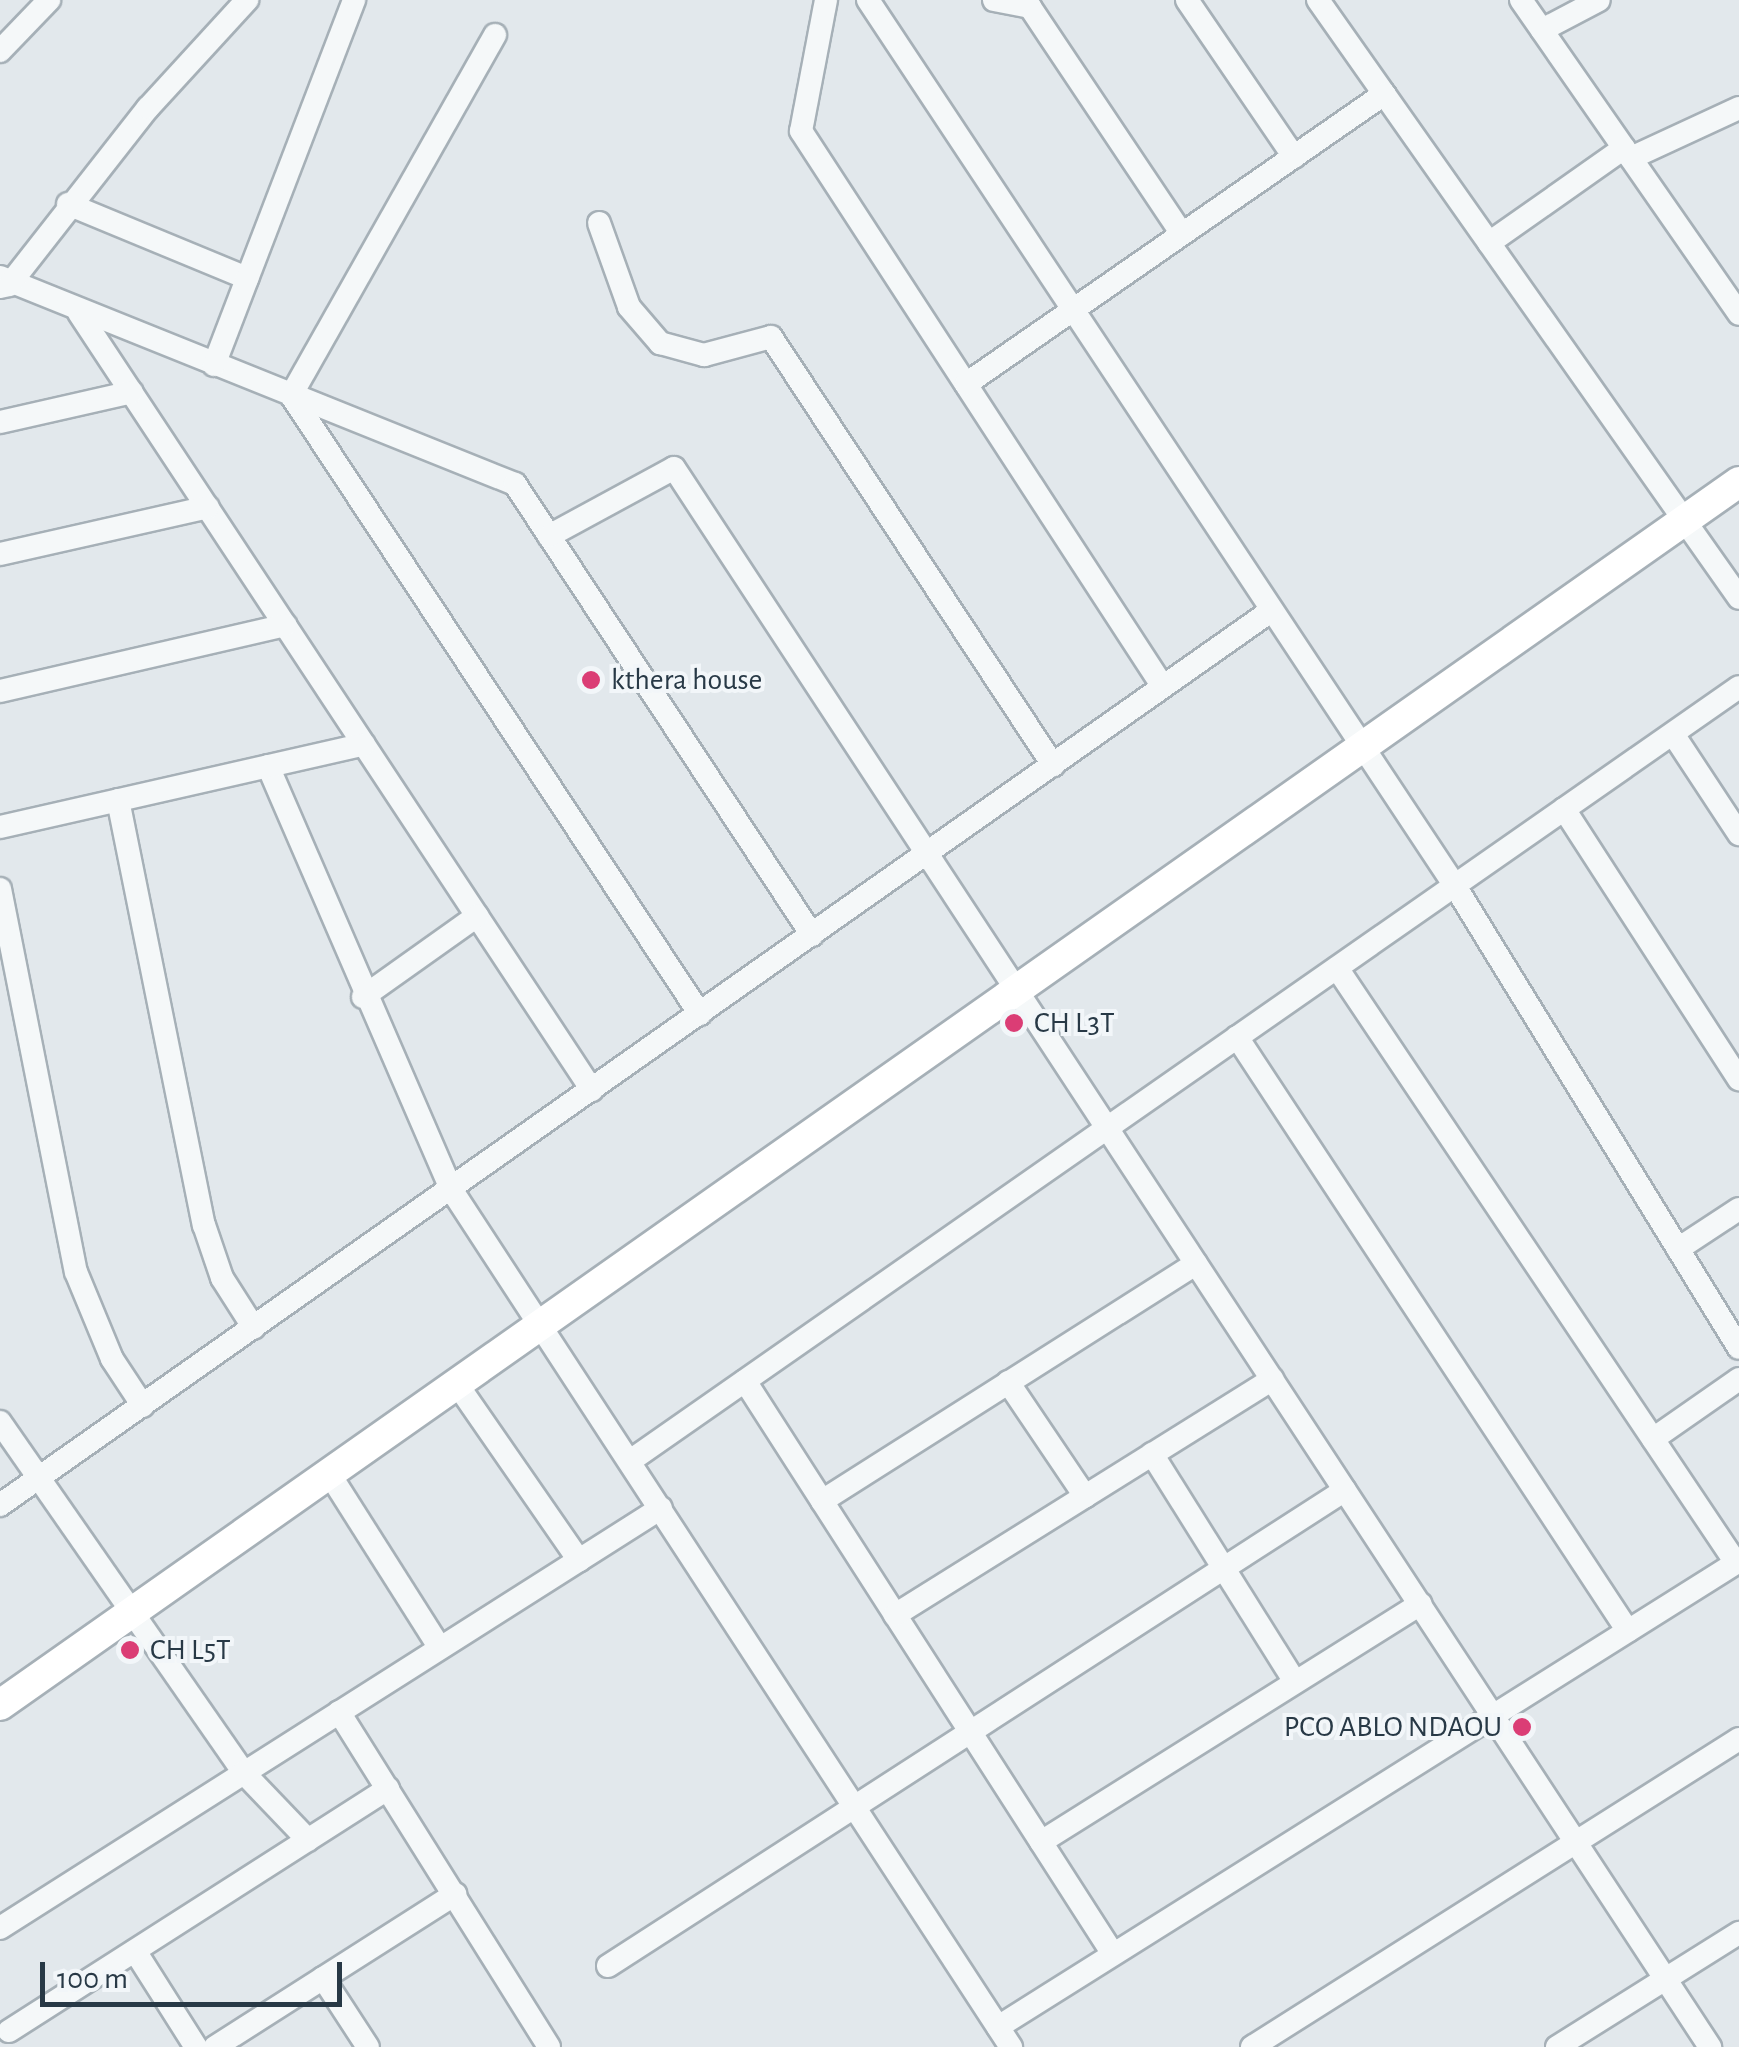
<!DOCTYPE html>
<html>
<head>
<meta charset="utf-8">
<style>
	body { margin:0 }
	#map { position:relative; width:1739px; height:2047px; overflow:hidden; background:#e2e8ec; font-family:"Alegreya Sans",sans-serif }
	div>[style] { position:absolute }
	.roads { filter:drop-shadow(2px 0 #a6b0b7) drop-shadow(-2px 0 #a6b0b7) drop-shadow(0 2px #a6b0b7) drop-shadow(0 -2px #a6b0b7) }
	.street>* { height:22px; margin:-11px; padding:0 11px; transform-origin:11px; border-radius:11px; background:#f5f8f9 }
	.secondary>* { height:30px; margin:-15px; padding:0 15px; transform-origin:15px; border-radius:15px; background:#fff }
	.dots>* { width:28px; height:28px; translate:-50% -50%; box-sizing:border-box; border:5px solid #f2f6f9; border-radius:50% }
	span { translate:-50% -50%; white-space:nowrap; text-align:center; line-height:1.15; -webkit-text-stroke:8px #f2f6f9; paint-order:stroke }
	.poi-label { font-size:30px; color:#283946 }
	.left { translate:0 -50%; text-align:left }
	.right { translate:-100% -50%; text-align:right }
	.scale { position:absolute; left:40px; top:1962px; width:302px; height:45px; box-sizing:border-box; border:5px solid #283946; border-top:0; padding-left:12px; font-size:30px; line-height:35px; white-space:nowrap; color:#283946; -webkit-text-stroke:8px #f2f6f9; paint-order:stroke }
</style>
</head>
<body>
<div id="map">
	<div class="roads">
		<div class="street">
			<div style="left:826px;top:0;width:133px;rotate:100.8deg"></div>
			<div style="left:801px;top:131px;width:663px;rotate:56.93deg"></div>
			<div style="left:868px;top:0;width:1063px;rotate:56.47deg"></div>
			<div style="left:1455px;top:886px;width:542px;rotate:58.42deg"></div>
			<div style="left:994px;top:0;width:37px;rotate:11deg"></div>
			<div style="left:1030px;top:7px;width:273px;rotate:56.2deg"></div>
			<div style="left:1187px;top:0;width:190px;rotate:55.7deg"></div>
			<div style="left:1318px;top:0;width:731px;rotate:54.85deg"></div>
			<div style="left:1521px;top:0;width:382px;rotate:55.2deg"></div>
			<div style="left:1542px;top:30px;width:64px;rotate:-27.8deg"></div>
			<div style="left:495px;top:35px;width:414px;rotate:119.5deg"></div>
			<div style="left:291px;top:395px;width:742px;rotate:56.55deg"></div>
			<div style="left:0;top:51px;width:71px;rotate:-46.1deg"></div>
			<div style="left:1631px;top:158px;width:119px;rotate:-24.8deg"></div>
			<div style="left:68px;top:204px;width:194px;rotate:22.5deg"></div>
			<div style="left:599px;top:223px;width:89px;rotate:70.3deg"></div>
			<div style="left:629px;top:307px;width:48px;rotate:49.3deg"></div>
			<div style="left:660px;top:343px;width:46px;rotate:15.3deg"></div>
			<div style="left:704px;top:355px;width:69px;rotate:-15deg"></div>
			<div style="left:771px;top:337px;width:513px;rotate:56.62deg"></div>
			<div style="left:1489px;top:243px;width:165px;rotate:-35.1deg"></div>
			<div style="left:0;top:277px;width:555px;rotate:21.9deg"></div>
			<div style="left:515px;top:484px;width:540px;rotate:56.63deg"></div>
			<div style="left:0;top:287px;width:9px;rotate:-13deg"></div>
			<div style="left:9px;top:285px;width:225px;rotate:-51.9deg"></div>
			<div style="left:148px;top:108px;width:147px;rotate:-47.5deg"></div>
			<div style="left:79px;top:313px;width:931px;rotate:56.57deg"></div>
			<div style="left:214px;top:365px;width:391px;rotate:-69deg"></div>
			<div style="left:966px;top:384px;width:509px;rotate:-34.75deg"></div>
			<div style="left:0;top:422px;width:135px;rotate:-12.8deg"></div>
			<div style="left:549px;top:536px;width:142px;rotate:-28.5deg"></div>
			<div style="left:674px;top:468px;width:1889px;rotate:56.73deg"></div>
			<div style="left:0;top:554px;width:213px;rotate:-12.7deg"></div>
			<div style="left:0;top:691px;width:293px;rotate:-13deg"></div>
			<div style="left:1673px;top:734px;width:120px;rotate:56.6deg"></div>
			<div style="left:268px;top:766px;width:461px;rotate:66.6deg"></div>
			<div style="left:451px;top:1189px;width:1025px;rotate:56.87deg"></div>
			<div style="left:118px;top:800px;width:434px;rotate:78.6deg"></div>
			<div style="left:204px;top:1225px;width:56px;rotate:71.2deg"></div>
			<div style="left:222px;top:1278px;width:59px;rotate:57.4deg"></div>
			<div style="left:1564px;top:809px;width:322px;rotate:57.1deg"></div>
			<div style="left:0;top:827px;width:373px;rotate:-12.8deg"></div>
			<div style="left:0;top:889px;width:390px;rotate:78.8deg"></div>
			<div style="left:76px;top:1272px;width:94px;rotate:67.5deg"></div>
			<div style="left:112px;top:1359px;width:56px;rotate:56.6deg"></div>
			<div style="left:1337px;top:968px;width:716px;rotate:56.15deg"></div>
			<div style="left:363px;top:997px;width:140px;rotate:-35.4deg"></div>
			<div style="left:1237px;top:1037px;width:711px;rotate:56.65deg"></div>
			<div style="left:1678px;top:1249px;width:73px;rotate:-33.3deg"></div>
			<div style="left:745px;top:1381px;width:681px;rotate:57.29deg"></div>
			<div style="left:1008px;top:1382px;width:138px;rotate:56deg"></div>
			<div style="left:459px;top:1387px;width:211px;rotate:55.3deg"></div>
			<div style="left:0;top:1422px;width:426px;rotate:55.2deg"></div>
			<div style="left:243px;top:1772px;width:94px;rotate:46.3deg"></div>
			<div style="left:1653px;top:1439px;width:105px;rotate:-34.9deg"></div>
			<div style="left:1152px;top:1454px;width:269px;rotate:57.9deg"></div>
			<div style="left:630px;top:1461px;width:1352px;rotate:-34.91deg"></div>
			<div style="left:332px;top:1478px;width:201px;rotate:57.6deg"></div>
			<div style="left:822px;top:1501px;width:443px;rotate:-32.4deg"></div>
			<div style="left:0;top:1505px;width:1555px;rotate:-35.13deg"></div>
			<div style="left:895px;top:1615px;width:445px;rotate:-32deg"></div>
			<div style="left:339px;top:1712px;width:395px;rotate:57.9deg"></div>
			<div style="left:1041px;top:1842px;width:448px;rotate:-32.1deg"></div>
			<div style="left:0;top:1928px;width:783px;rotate:-32.43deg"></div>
			<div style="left:135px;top:1951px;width:114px;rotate:57.6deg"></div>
			<div style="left:608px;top:1966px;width:877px;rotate:-32.86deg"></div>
			<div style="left:323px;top:1978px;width:82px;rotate:56.9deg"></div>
			<div style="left:998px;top:2027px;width:875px;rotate:-32.16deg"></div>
			<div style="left:9px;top:2031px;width:450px;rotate:-32.6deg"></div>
			<div style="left:215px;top:2047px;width:285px;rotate:-32.5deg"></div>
			<div style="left:1252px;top:2047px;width:576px;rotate:-32.31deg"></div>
			<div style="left:1557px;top:2047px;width:215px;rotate:-32.1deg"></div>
		</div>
		<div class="secondary">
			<div style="left:0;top:1705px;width:2126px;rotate:-35.12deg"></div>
		</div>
	</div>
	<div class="dots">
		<div style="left:591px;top:680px;background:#db3d75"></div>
		<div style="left:1014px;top:1023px;background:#db3d75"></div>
		<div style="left:130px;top:1650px;background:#db3d75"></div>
		<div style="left:1522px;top:1727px;background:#db3d75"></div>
	</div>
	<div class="poi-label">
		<span class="left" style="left:611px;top:680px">kthera house</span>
		<span class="left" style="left:1034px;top:1023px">CH L3T</span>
		<span class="left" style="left:150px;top:1650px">CH L5T</span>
		<span class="right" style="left:1502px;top:1727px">PCO ABLO NDAOU</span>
	</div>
	<div class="scale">100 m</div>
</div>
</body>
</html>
